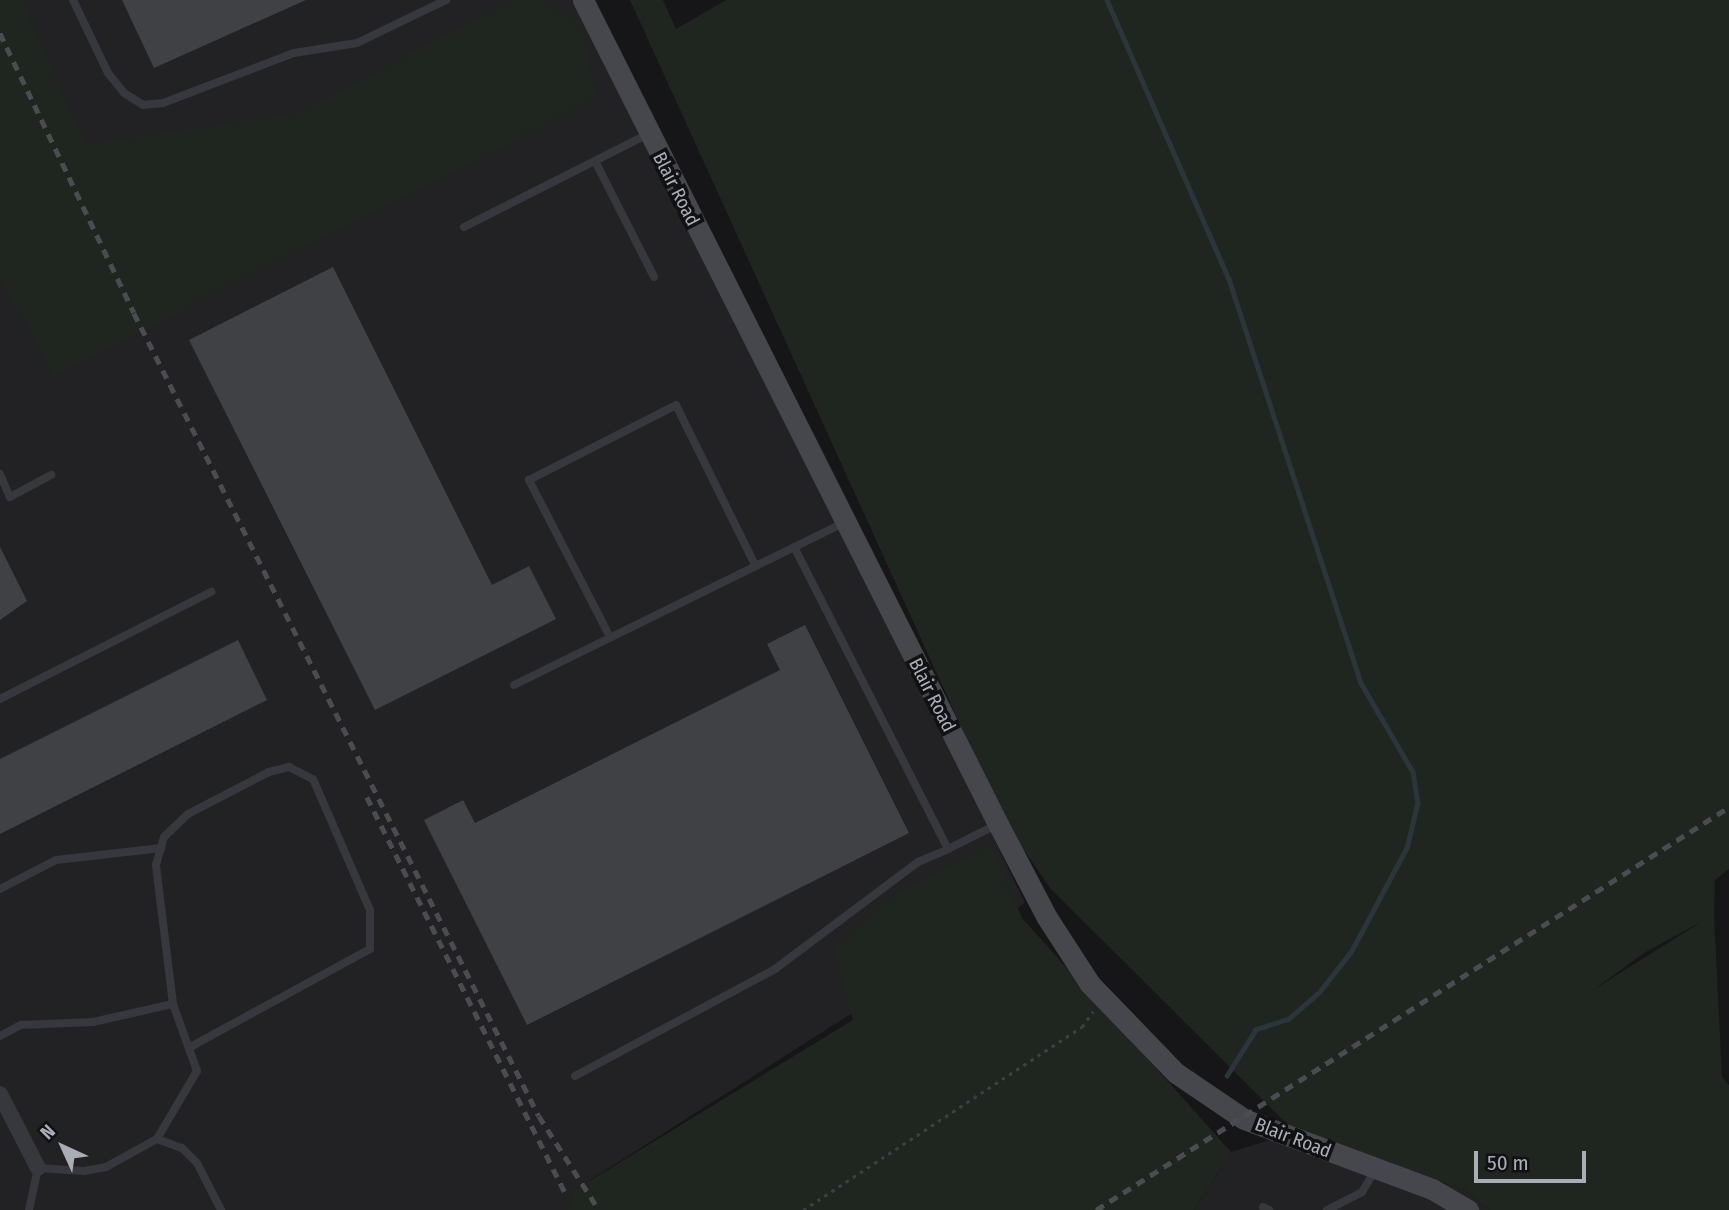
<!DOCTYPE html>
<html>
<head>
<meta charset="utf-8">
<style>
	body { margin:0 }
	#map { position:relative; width:1729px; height:1210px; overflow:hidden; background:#161618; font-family:"Fira Sans Condensed",sans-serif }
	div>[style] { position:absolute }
	.built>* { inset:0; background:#222225 }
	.green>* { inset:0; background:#1e261f }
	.stream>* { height:4.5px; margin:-2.25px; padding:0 2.25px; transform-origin:2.25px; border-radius:2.25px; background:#2c353c }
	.building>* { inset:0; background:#404145 }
	.path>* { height:2.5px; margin-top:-1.25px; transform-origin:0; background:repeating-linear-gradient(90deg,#3d3f44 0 3.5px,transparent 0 8.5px) }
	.lane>* { height:8px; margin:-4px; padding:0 4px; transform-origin:4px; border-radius:4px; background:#37383d }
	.street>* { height:16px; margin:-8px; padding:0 8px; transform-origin:8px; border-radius:8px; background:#37383d }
	.secondary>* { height:21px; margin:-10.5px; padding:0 10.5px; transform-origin:10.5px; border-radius:10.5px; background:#45474d }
	.rail>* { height:4.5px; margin-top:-2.25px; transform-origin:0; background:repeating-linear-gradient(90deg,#4a4c52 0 9px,transparent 0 16px) }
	span { translate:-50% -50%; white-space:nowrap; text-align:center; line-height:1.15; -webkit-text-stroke:7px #111113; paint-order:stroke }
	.street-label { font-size:19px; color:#a8adb8 }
	.north { position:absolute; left:28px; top:1112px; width:70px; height:70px; -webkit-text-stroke:5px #111113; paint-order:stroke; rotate:315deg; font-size:19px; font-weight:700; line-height:28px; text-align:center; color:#a8adb8 }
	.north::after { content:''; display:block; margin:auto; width:24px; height:32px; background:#a8adb8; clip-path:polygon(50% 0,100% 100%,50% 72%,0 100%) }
	.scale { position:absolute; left:1474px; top:1151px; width:112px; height:32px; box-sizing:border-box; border:4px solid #a8adb8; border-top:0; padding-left:9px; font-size:21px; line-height:24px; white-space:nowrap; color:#a8adb8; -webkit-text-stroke:5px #111113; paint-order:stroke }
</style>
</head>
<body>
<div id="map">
	<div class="built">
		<div style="clip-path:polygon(0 0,587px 0,1025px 903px,573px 1191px,566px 1210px,0 1210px)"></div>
		<div style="clip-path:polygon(1295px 1132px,1465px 1190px,1490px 1210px,1194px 1210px,1231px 1152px)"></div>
	</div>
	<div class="green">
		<div style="clip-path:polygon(0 0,22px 0,85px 144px,301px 112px,510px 0,539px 0,581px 22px,597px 98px,54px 376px,0 278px)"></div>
		<div style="clip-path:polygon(evenodd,630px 0,663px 0,676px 29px,726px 0,1729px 0,1729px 869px,1715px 880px,1714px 914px,1722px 1077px,1729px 1085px,1729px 1210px,1490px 1210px,1465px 1190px,1295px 1132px,1051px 889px,1005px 823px,630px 0,1697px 924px,1698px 924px,1593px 990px,1644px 953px,1697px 924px)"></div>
		<div style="clip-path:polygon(990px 845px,1022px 918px,1231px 1152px,1194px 1210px,566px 1210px,573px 1191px,853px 1020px,833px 946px,898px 892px)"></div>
	</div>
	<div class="stream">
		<div style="left:1107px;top:0;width:305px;rotate:66.4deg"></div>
		<div style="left:1229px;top:279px;width:425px;rotate:71.9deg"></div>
		<div style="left:1361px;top:683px;width:103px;rotate:59.7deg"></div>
		<div style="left:1413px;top:772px;width:31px;rotate:81deg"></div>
		<div style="left:1418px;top:803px;width:46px;rotate:103.7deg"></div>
		<div style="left:1407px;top:848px;width:117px;rotate:118.1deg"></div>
		<div style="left:1352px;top:951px;width:52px;rotate:128deg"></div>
		<div style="left:1320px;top:992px;width:41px;rotate:138.9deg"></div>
		<div style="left:1289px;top:1019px;width:35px;rotate:162deg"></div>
		<div style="left:1256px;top:1030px;width:54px;rotate:122.2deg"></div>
	</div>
	<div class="building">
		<div style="clip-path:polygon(122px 0,306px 0,154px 68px)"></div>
		<div style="clip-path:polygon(333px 267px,492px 585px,529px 566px,556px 619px,375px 710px,189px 340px)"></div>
		<div style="clip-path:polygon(0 547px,27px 601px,0 620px)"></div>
		<div style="clip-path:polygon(805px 625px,909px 833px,527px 1025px,424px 820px,463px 800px,475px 823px,780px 670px,767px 644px)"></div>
		<div style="clip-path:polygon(238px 640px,267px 700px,0 834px,0 759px)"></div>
	</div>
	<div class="path">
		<div style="left:803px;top:1210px;width:334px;rotate:-33.3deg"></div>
		<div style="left:1082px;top:1027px;width:19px;rotate:-55deg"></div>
	</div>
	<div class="lane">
		<div style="left:73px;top:0;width:81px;rotate:64.4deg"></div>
		<div style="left:108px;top:73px;width:26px;rotate:51deg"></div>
		<div style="left:124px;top:93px;width:22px;rotate:32deg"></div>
		<div style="left:143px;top:105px;width:20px;rotate:-6deg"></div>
		<div style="left:163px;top:103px;width:140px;rotate:-20.9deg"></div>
		<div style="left:294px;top:53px;width:64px;rotate:-9deg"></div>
		<div style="left:357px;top:43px;width:99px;rotate:-25.8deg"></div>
		<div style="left:595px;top:161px;width:130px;rotate:63deg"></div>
		<div style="left:464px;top:227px;width:206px;rotate:-26.8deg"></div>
		<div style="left:0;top:474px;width:25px;rotate:67deg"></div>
		<div style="left:10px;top:497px;width:47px;rotate:-28.2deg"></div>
		<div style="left:610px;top:637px;width:177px;rotate:-117.3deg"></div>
		<div style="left:529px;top:480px;width:165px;rotate:-27deg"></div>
		<div style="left:676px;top:405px;width:176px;rotate:63.7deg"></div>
		<div style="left:514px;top:685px;width:367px;rotate:-26.2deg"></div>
		<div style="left:0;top:699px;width:237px;rotate:-26.9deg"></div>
		<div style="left:948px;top:849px;width:56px;rotate:-26.6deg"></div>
		<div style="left:0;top:889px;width:63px;rotate:-27.4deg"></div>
		<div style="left:56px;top:860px;width:106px;rotate:-6.5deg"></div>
		<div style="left:173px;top:1004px;width:140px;rotate:-97deg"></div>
		<div style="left:156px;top:865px;width:29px;rotate:-74deg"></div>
		<div style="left:164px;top:837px;width:33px;rotate:-44deg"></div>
		<div style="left:188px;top:814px;width:91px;rotate:-27.4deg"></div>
		<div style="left:269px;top:772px;width:21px;rotate:-14deg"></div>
		<div style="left:289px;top:767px;width:27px;rotate:27deg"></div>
		<div style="left:313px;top:779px;width:143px;rotate:66.5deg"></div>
		<div style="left:370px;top:910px;width:39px;rotate:90deg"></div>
		<div style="left:370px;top:949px;width:205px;rotate:151.4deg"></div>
		<div style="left:0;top:1036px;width:24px;rotate:-28deg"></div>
		<div style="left:21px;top:1025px;width:72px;rotate:-2.4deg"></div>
		<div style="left:93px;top:1022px;width:82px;rotate:-12.7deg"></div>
		<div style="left:173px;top:1004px;width:71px;rotate:70.3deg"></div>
		<div style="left:197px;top:1071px;width:79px;rotate:120.5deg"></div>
		<div style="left:575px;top:1076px;width:227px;rotate:-28.1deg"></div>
		<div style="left:775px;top:969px;width:179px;rotate:-36.8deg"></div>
		<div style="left:918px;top:862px;width:33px;rotate:-23deg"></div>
		<div style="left:948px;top:849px;width:339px;rotate:-117deg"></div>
		<div style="left:1263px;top:1207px;width:7px;rotate:27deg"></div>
		<div style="left:29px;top:1210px;width:43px;rotate:-77.9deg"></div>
		<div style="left:38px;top:1168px;width:46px;rotate:3.7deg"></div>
		<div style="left:84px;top:1171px;width:22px;rotate:-10deg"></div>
		<div style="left:106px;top:1167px;width:58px;rotate:-28.8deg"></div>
		<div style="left:157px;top:1139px;width:27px;rotate:20deg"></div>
		<div style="left:182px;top:1148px;width:21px;rotate:45deg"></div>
		<div style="left:197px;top:1163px;width:53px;rotate:62.9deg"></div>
		<div style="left:1327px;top:1210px;width:39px;rotate:-27deg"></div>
		<div style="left:1362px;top:1192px;width:27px;rotate:-59deg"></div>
	</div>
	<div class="street">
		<div style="left:0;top:1094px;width:83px;rotate:62.8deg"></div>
	</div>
	<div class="secondary">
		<div style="left:583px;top:0;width:923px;rotate:63.27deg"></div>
		<div style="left:998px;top:824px;width:104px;rotate:62.4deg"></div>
		<div style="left:1046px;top:916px;width:81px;rotate:57.1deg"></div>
		<div style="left:1090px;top:984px;width:124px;rotate:46deg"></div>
		<div style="left:1176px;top:1073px;width:82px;rotate:34.1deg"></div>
		<div style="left:1244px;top:1119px;width:201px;rotate:20.4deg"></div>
		<div style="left:1432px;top:1189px;width:42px;rotate:30.3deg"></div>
	</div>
	<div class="rail">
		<div style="left:0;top:33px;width:310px;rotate:64.4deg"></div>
		<div style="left:134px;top:313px;width:899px;rotate:63.24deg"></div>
		<div style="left:539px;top:1116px;width:112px;rotate:57.4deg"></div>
		<div style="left:367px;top:797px;width:446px;rotate:63.4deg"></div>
		<div style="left:1096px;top:1210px;width:750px;rotate:-32.48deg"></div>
	</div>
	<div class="street-label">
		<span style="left:676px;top:189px;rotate:63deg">Blair Road</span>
		<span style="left:932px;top:695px;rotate:63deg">Blair Road</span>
		<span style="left:1293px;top:1138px;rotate:21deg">Blair Road</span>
	</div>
	<div class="north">N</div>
	<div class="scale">50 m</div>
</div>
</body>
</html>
